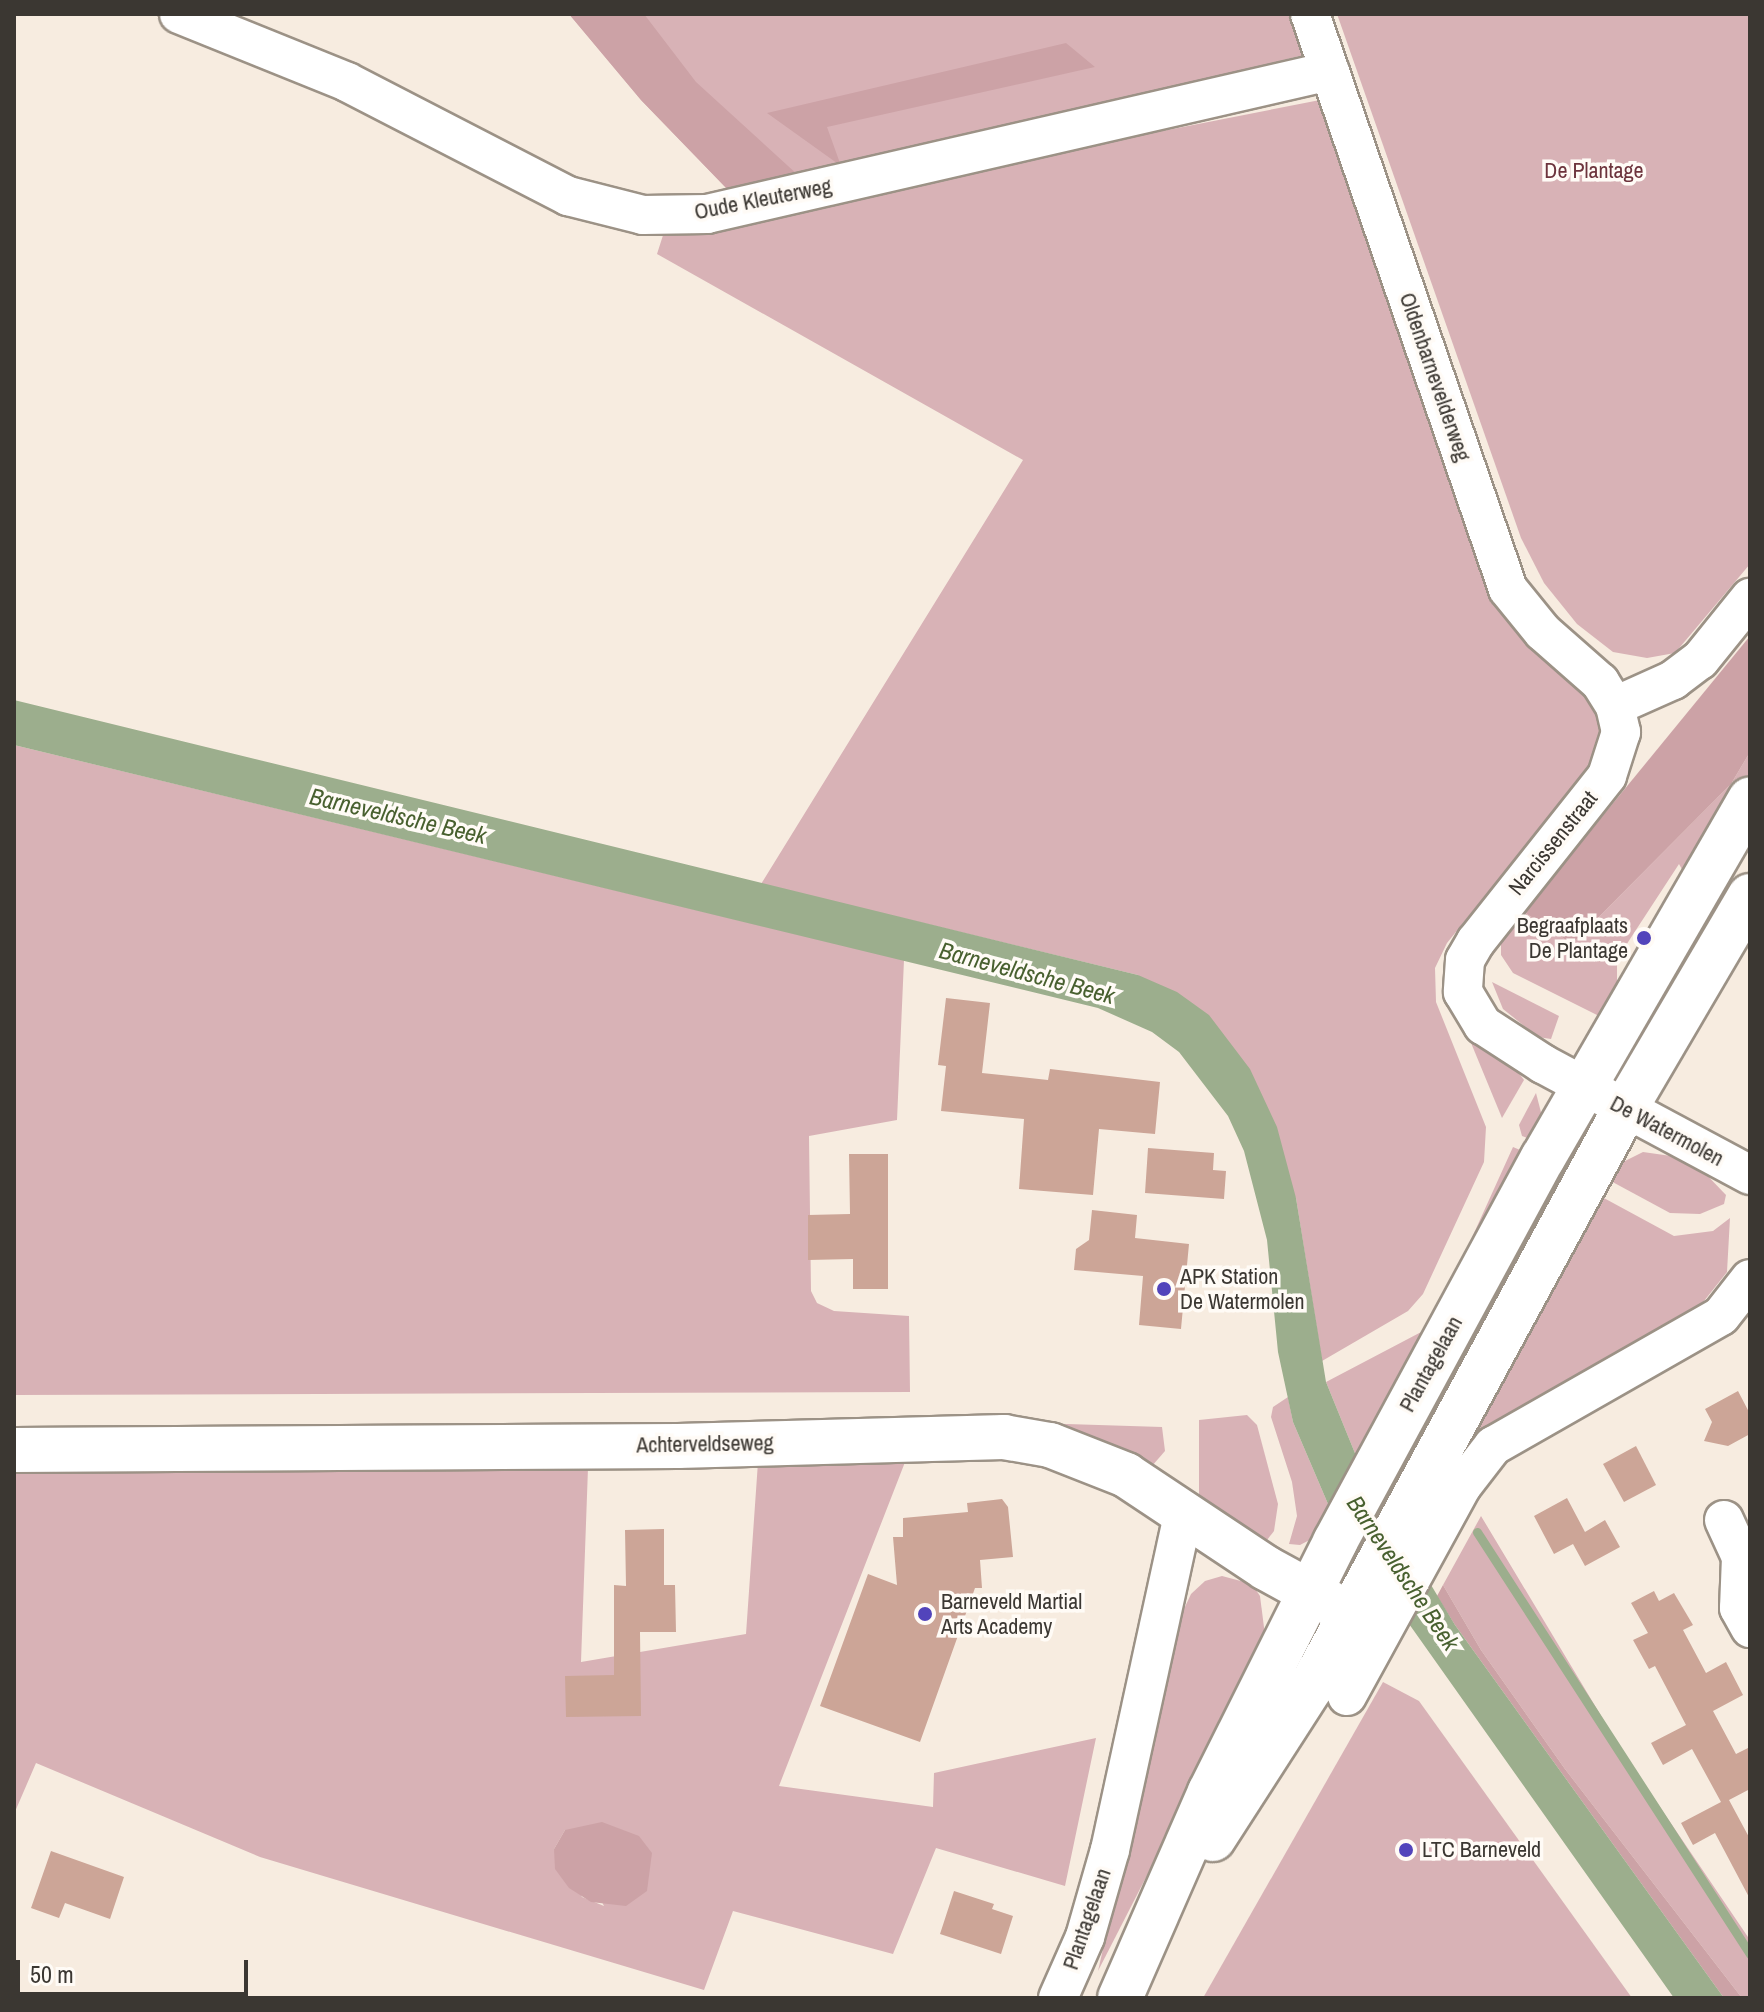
<!DOCTYPE html>
<html>
<head>
<meta charset="utf-8">
<style>
	body { margin:0 }
	#map { position:relative; width:1764px; height:2012px; overflow:hidden; background:#f7ece0; font-family:"Archivo Narrow",sans-serif }
	div>[style] { position:absolute }
	.green>* { inset:0; background:#d8b2b6 }
	.forest>* { inset:0; background:#cca2a6 }
	.water>* { inset:0; background:#9cae8d }
	.stream>* { height:9px; margin:-4.5px; padding:0 4.5px; transform-origin:4.5px; border-radius:4.5px; background:#9cae8d }
	.building>* { inset:0; background:#cca597 }
	.roads { filter:drop-shadow(2px 0 #9c9286) drop-shadow(-2px 0 #9c9286) drop-shadow(0 2px #9c9286) drop-shadow(0 -2px #9c9286) }
	.minor>* { height:38px; margin:-19px; padding:0 19px; transform-origin:19px; border-radius:19px; background:#fff }
	.tertiary>* { height:44px; margin:-22px; padding:0 22px; transform-origin:22px; border-radius:22px; background:#fff }
	.secondary>* { height:44px; margin:-22px; padding:0 22px; transform-origin:22px; border-radius:22px; background:#fff }
	.dots>* { width:22px; height:22px; translate:-50% -50%; box-sizing:border-box; border:4px solid #fffbf6; border-radius:50% }
	span { translate:-50% -50%; white-space:nowrap; text-align:center; line-height:1.15; -webkit-text-stroke:7px #fffbf6; paint-order:stroke }
	.park-label { font-size:22px; color:#6d343d }
	.street-label { font-size:22px; color:#3b3732 }
	.poi-label { font-size:22px; color:#3b3732 }
	.right { translate:-100% -50%; text-align:right }
	.left { translate:0 -50%; text-align:left }
	.water-label { font-size:24px; color:#48602f; font-style:italic }
	.frame { position:absolute; inset:0; border:16px solid #3b3732; pointer-events:none }
	.scale { position:absolute; left:16px; top:1960px; width:232px; height:36px; box-sizing:border-box; border:4px solid #3b3732; border-top:0; padding-left:10px; font-size:24px; line-height:28px; white-space:nowrap; color:#3b3732; -webkit-text-stroke:6px #fffbf6; paint-order:stroke }
</style>
</head>
<body>
<div id="map">
	<div class="green">
		<div style="clip-path:polygon(569px 14px,1290px 14px,1304px 55px,731px 193px,641px 100px)"></div>
		<div style="clip-path:polygon(1337px 14px,1750px 14px,1750px 564px,1675px 653px,1647px 658px,1613px 652px,1577px 624px,1544px 583px,1521px 538px)"></div>
		<div style="clip-path:polygon(1320px 100px,1495px 601px,1586px 689px,1600px 719px,1601px 740px,1589px 767px,1447px 943px,1435px 968px,1436px 1002px,1486px 1127px,1484px 1162px,1423px 1294px,1408px 1311px,1322px 1361px,1296px 1198px,1138px 975px,761px 884px,1023px 460px,657px 254px,665px 229px)"></div>
		<div style="clip-path:polygon(14px 745px,904px 960px,897px 1120px,809px 1136px,811px 1291px,817px 1303px,834px 1311px,909px 1316px,910px 1392px,14px 1395px)"></div>
		<div style="clip-path:polygon(1750px 752px,1750px 781px,1689px 882px,1679px 864px,1617px 959px,1617px 990px,1599px 1016px,1513px 973px,1501px 955px,1501px 943px,1524px 912px,1572px 944px,1731px 784px)"></div>
		<div style="clip-path:polygon(1492px 982px,1559px 1016px,1551px 1039px,1538px 1037px,1503px 1009px)"></div>
		<div style="clip-path:polygon(1469px 1038px,1515px 1068px,1524px 1080px,1502px 1118px)"></div>
		<div style="clip-path:polygon(1536px 1093px,1543px 1120px,1537px 1142px,1522px 1136px,1519px 1125px)"></div>
		<div style="clip-path:polygon(1513px 1147px,1532px 1155px,1361px 1468px,1326px 1382px,1425px 1330px,1435px 1319px)"></div>
		<div style="clip-path:polygon(1643px 1152px,1671px 1156px,1701px 1169px,1726px 1195px,1724px 1204px,1700px 1214px,1670px 1213px,1607px 1179px,1619px 1164px)"></div>
		<div style="clip-path:polygon(1602px 1197px,1674px 1236px,1713px 1231px,1730px 1218px,1727px 1272px,1700px 1306px,1435px 1503px)"></div>
		<div style="clip-path:polygon(1288px 1397px,1293px 1422px,1334px 1518px,1321px 1534px,1300px 1545px,1289px 1544px,1297px 1516px,1292px 1482px,1271px 1417px,1273px 1407px)"></div>
		<div style="clip-path:polygon(1247px 1415px,1257px 1425px,1278px 1504px,1274px 1531px,1267px 1540px,1199px 1499px,1199px 1420px)"></div>
		<div style="clip-path:polygon(1035px 1423px,1162px 1427px,1165px 1451px,1152px 1466px)"></div>
		<div style="clip-path:polygon(evenodd,907px 1457px,779px 1786px,933px 1807px,934px 1773px,1096px 1738px,1065px 1886px,936px 1848px,893px 1954px,733px 1911px,704px 1990px,260px 1857px,36px 1763px,14px 1814px,14px 1467px,588px 1468px,581px 1662px,746px 1634px,758px 1462px,907px 1457px,565px 1830px,604px 1906px,582px 1897px,554px 1849px,565px 1830px)"></div>
		<div style="clip-path:polygon(1481px 1516px,1624px 1754px,1750px 1940px,1750px 1998px,1742px 1998px,1565px 1769px,1481px 1650px,1443px 1585px)"></div>
		<div style="clip-path:polygon(1222px 1576px,1252px 1584px,1260px 1596px,1266px 1643px,1098px 1971px,1177px 1624px,1191px 1594px,1205px 1581px)"></div>
		<div style="clip-path:polygon(1383px 1682px,1419px 1701px,1632px 1998px,1203px 1998px)"></div>
	</div>
	<div class="forest">
		<div style="clip-path:polygon(569px 14px,644px 14px,696px 82px,799px 176px,731px 193px,641px 100px)"></div>
		<div style="clip-path:polygon(1066px 43px,1095px 67px,827px 127px,841px 166px,767px 113px)"></div>
		<div style="clip-path:polygon(1750px 636px,1750px 752px,1731px 784px,1572px 944px,1524px 912px)"></div>
		<div style="clip-path:polygon(1443px 1585px,1481px 1650px,1565px 1769px,1742px 1998px,1724px 1998px,1455px 1625px,1437px 1596px)"></div>
		<div style="clip-path:polygon(602px 1822px,639px 1836px,652px 1853px,647px 1891px,626px 1906px,591px 1902px,569px 1888px,555px 1869px,554px 1849px,565px 1830px)"></div>
	</div>
	<div class="water">
		<div style="clip-path:polygon(14px 700px,1138px 975px,1177px 992px,1209px 1015px,1250px 1069px,1277px 1127px,1296px 1198px,1326px 1382px,1361px 1468px,1455px 1625px,1724px 1998px,1674px 1998px,1334px 1518px,1293px 1422px,1278px 1352px,1267px 1240px,1244px 1151px,1228px 1116px,1179px 1052px,1152px 1032px,1098px 1008px,14px 745px)"></div>
	</div>
	<div class="stream">
		<div style="left:1477px;top:1532px;width:503px;rotate:57.1deg"></div>
	</div>
	<div class="building">
		<div style="clip-path:polygon(946px 998px,990px 1003px,982px 1073px,1048px 1080px,1050px 1069px,1160px 1082px,1155px 1134px,1099px 1129px,1093px 1195px,1019px 1189px,1024px 1119px,941px 1111px,946px 1066px,938px 1065px)"></div>
		<div style="clip-path:polygon(1148px 1148px,1214px 1153px,1213px 1170px,1226px 1171px,1224px 1199px,1145px 1193px)"></div>
		<div style="clip-path:polygon(849px 1154px,888px 1154px,888px 1289px,853px 1289px,853px 1259px,808px 1260px,808px 1215px,850px 1214px)"></div>
		<div style="clip-path:polygon(1092px 1210px,1137px 1215px,1135px 1238px,1189px 1244px,1181px 1329px,1139px 1325px,1143px 1276px,1074px 1270px,1076px 1249px,1089px 1240px)"></div>
		<div style="clip-path:polygon(1738px 1391px,1750px 1414px,1750px 1434px,1728px 1446px,1704px 1441px,1712px 1422px,1705px 1409px)"></div>
		<div style="clip-path:polygon(1636px 1446px,1656px 1485px,1624px 1502px,1603px 1464px)"></div>
		<div style="clip-path:polygon(1567px 1498px,1585px 1532px,1605px 1520px,1620px 1547px,1585px 1566px,1573px 1544px,1554px 1554px,1534px 1516px)"></div>
		<div style="clip-path:polygon(1002px 1499px,1008px 1507px,1013px 1557px,980px 1560px,982px 1588px,975px 1588px,920px 1742px,820px 1706px,868px 1574px,897px 1585px,893px 1537px,903px 1537px,903px 1518px,968px 1512px,967px 1503px)"></div>
		<div style="clip-path:polygon(664px 1529px,664px 1585px,675px 1585px,676px 1632px,640px 1632px,641px 1716px,566px 1717px,565px 1676px,614px 1675px,614px 1585px,626px 1586px,625px 1530px)"></div>
		<div style="clip-path:polygon(1654px 1591px,1659px 1601px,1674px 1593px,1693px 1625px,1683px 1630px,1706px 1673px,1726px 1662px,1743px 1695px,1713px 1711px,1736px 1754px,1750px 1747px,1750px 1789px,1729px 1800px,1750px 1839px,1750px 1899px,1715px 1833px,1693px 1845px,1681px 1823px,1721px 1802px,1692px 1749px,1663px 1765px,1651px 1743px,1686px 1725px,1655px 1666px,1649px 1669px,1633px 1640px,1648px 1633px,1631px 1603px)"></div>
		<div style="clip-path:polygon(51px 1851px,124px 1877px,110px 1919px,65px 1903px,59px 1918px,31px 1908px)"></div>
		<div style="clip-path:polygon(954px 1891px,994px 1904px,992px 1909px,1013px 1916px,1001px 1954px,940px 1934px)"></div>
	</div>
	<div class="roads">
		<div class="minor">
			<div style="left:179px;top:14px;width:181px;rotate:22deg"></div>
			<div style="left:347px;top:82px;width:249px;rotate:27.3deg"></div>
			<div style="left:568px;top:196px;width:77px;rotate:14.2deg"></div>
			<div style="left:643px;top:215px;width:64px;rotate:-0.9deg"></div>
			<div style="left:707px;top:214px;width:639px;rotate:-12.93deg"></div>
			<div style="left:1310px;top:14px;width:608px;rotate:71deg"></div>
			<div style="left:1508px;top:589px;width:55px;rotate:50.9deg"></div>
			<div style="left:1543px;top:632px;width:76px;rotate:41.3deg"></div>
			<div style="left:1600px;top:682px;width:28px;rotate:58deg"></div>
			<div style="left:1615px;top:706px;width:27px;rotate:77deg"></div>
			<div style="left:1621px;top:732px;width:46px;rotate:107.7deg"></div>
			<div style="left:1607px;top:776px;width:211px;rotate:128.4deg"></div>
			<div style="left:1476px;top:941px;width:22px;rotate:120deg"></div>
			<div style="left:1465px;top:960px;width:32px;rotate:94deg"></div>
			<div style="left:1463px;top:992px;width:39px;rotate:59deg"></div>
			<div style="left:1483px;top:1025px;width:72px;rotate:33deg"></div>
			<div style="left:1543px;top:1064px;width:235px;rotate:28.2deg"></div>
			<div style="left:1615px;top:706px;width:64px;rotate:-24.1deg"></div>
			<div style="left:1673px;top:680px;width:34px;rotate:-37deg"></div>
			<div style="left:1700px;top:660px;width:80px;rotate:-51.1deg"></div>
			<div style="left:1724px;top:1520px;width:41px;rotate:65.3deg"></div>
			<div style="left:1741px;top:1557px;width:51px;rotate:92.2deg"></div>
			<div style="left:1739px;top:1608px;width:23px;rotate:61deg"></div>
			<div style="left:1347px;top:1696px;width:239px;rotate:-61.3deg"></div>
			<div style="left:1462px;top:1486px;width:51px;rotate:-52.2deg"></div>
			<div style="left:1493px;top:1446px;width:262px;rotate:-29.7deg"></div>
			<div style="left:1721px;top:1316px;width:47px;rotate:-51.9deg"></div>
			<div style="left:1058px;top:1998px;width:67px;rotate:-66.1deg"></div>
			<div style="left:1085px;top:1937px;width:91px;rotate:-74deg"></div>
			<div style="left:1110px;top:1850px;width:347px;rotate:-77.7deg"></div>
		</div>
		<div class="tertiary">
			<div style="left:14px;top:1450px;width:664px;rotate:-0.35deg"></div>
			<div style="left:678px;top:1446px;width:326px;rotate:-1.6deg"></div>
			<div style="left:1004px;top:1437px;width:47px;rotate:9.9deg"></div>
			<div style="left:1050px;top:1445px;width:82px;rotate:21.5deg"></div>
			<div style="left:1126px;top:1475px;width:168px;rotate:33.6deg"></div>
			<div style="left:1266px;top:1568px;width:96px;rotate:28.7deg"></div>
		</div>
		<div class="secondary">
			<div style="left:1213px;top:1839px;width:181px;rotate:-57.2deg"></div>
			<div style="left:1311px;top:1687px;width:658px;rotate:-61.49deg"></div>
			<div style="left:1625px;top:1109px;width:247px;rotate:-59.6deg"></div>
			<div style="left:1120px;top:1998px;width:225px;rotate:-66.4deg"></div>
			<div style="left:1210px;top:1792px;width:280px;rotate:-63.4deg"></div>
			<div style="left:1335px;top:1542px;width:437px;rotate:-61.6deg"></div>
			<div style="left:1543px;top:1158px;width:414px;rotate:-60deg"></div>
		</div>
	</div>
	<div class="dots">
		<div style="left:1644px;top:938px;background:#5244bb"></div>
		<div style="left:1164px;top:1289px;background:#5244bb"></div>
		<div style="left:925px;top:1614px;background:#5244bb"></div>
		<div style="left:1406px;top:1850px;background:#5244bb"></div>
	</div>
	<div class="park-label">
		<span style="left:1594px;top:171px">De Plantage</span>
	</div>
	<div class="street-label">
		<span style="left:763px;top:199px;rotate:-11deg">Oude Kleuterweg</span>
		<span style="left:1435px;top:377px;rotate:71deg">Oldenbarnevelderweg</span>
		<span style="left:1553px;top:843px;rotate:-51deg">Narcissenstraat</span>
		<span style="left:1667px;top:1131px;rotate:28deg">De Watermolen</span>
		<span style="left:1431px;top:1364px;rotate:-61deg">Plantagelaan</span>
		<span style="left:705px;top:1444px;rotate:-1deg">Achterveldseweg</span>
		<span style="left:1087px;top:1919px;rotate:-71deg">Plantagelaan</span>
	</div>
	<div class="poi-label">
		<span class="right" style="left:1628px;top:938px">Begraafplaats<br>De Plantage</span>
		<span class="left" style="left:1180px;top:1289px">APK Station<br>De Watermolen</span>
		<span class="left" style="left:941px;top:1614px">Barneveld Martial<br>Arts Academy</span>
		<span class="left" style="left:1422px;top:1850px">LTC Barneveld</span>
	</div>
	<div class="water-label">
		<span style="left:398px;top:816px;rotate:13deg">Barneveldsche Beek</span>
		<span style="left:1027px;top:973px;rotate:15deg">Barneveldsche Beek</span>
		<span style="left:1403px;top:1573px;rotate:56deg">Barneveldsche Beek</span>
	</div>
	<div class="frame"></div>
	<div class="scale">50 m</div>
</div>
</body>
</html>
